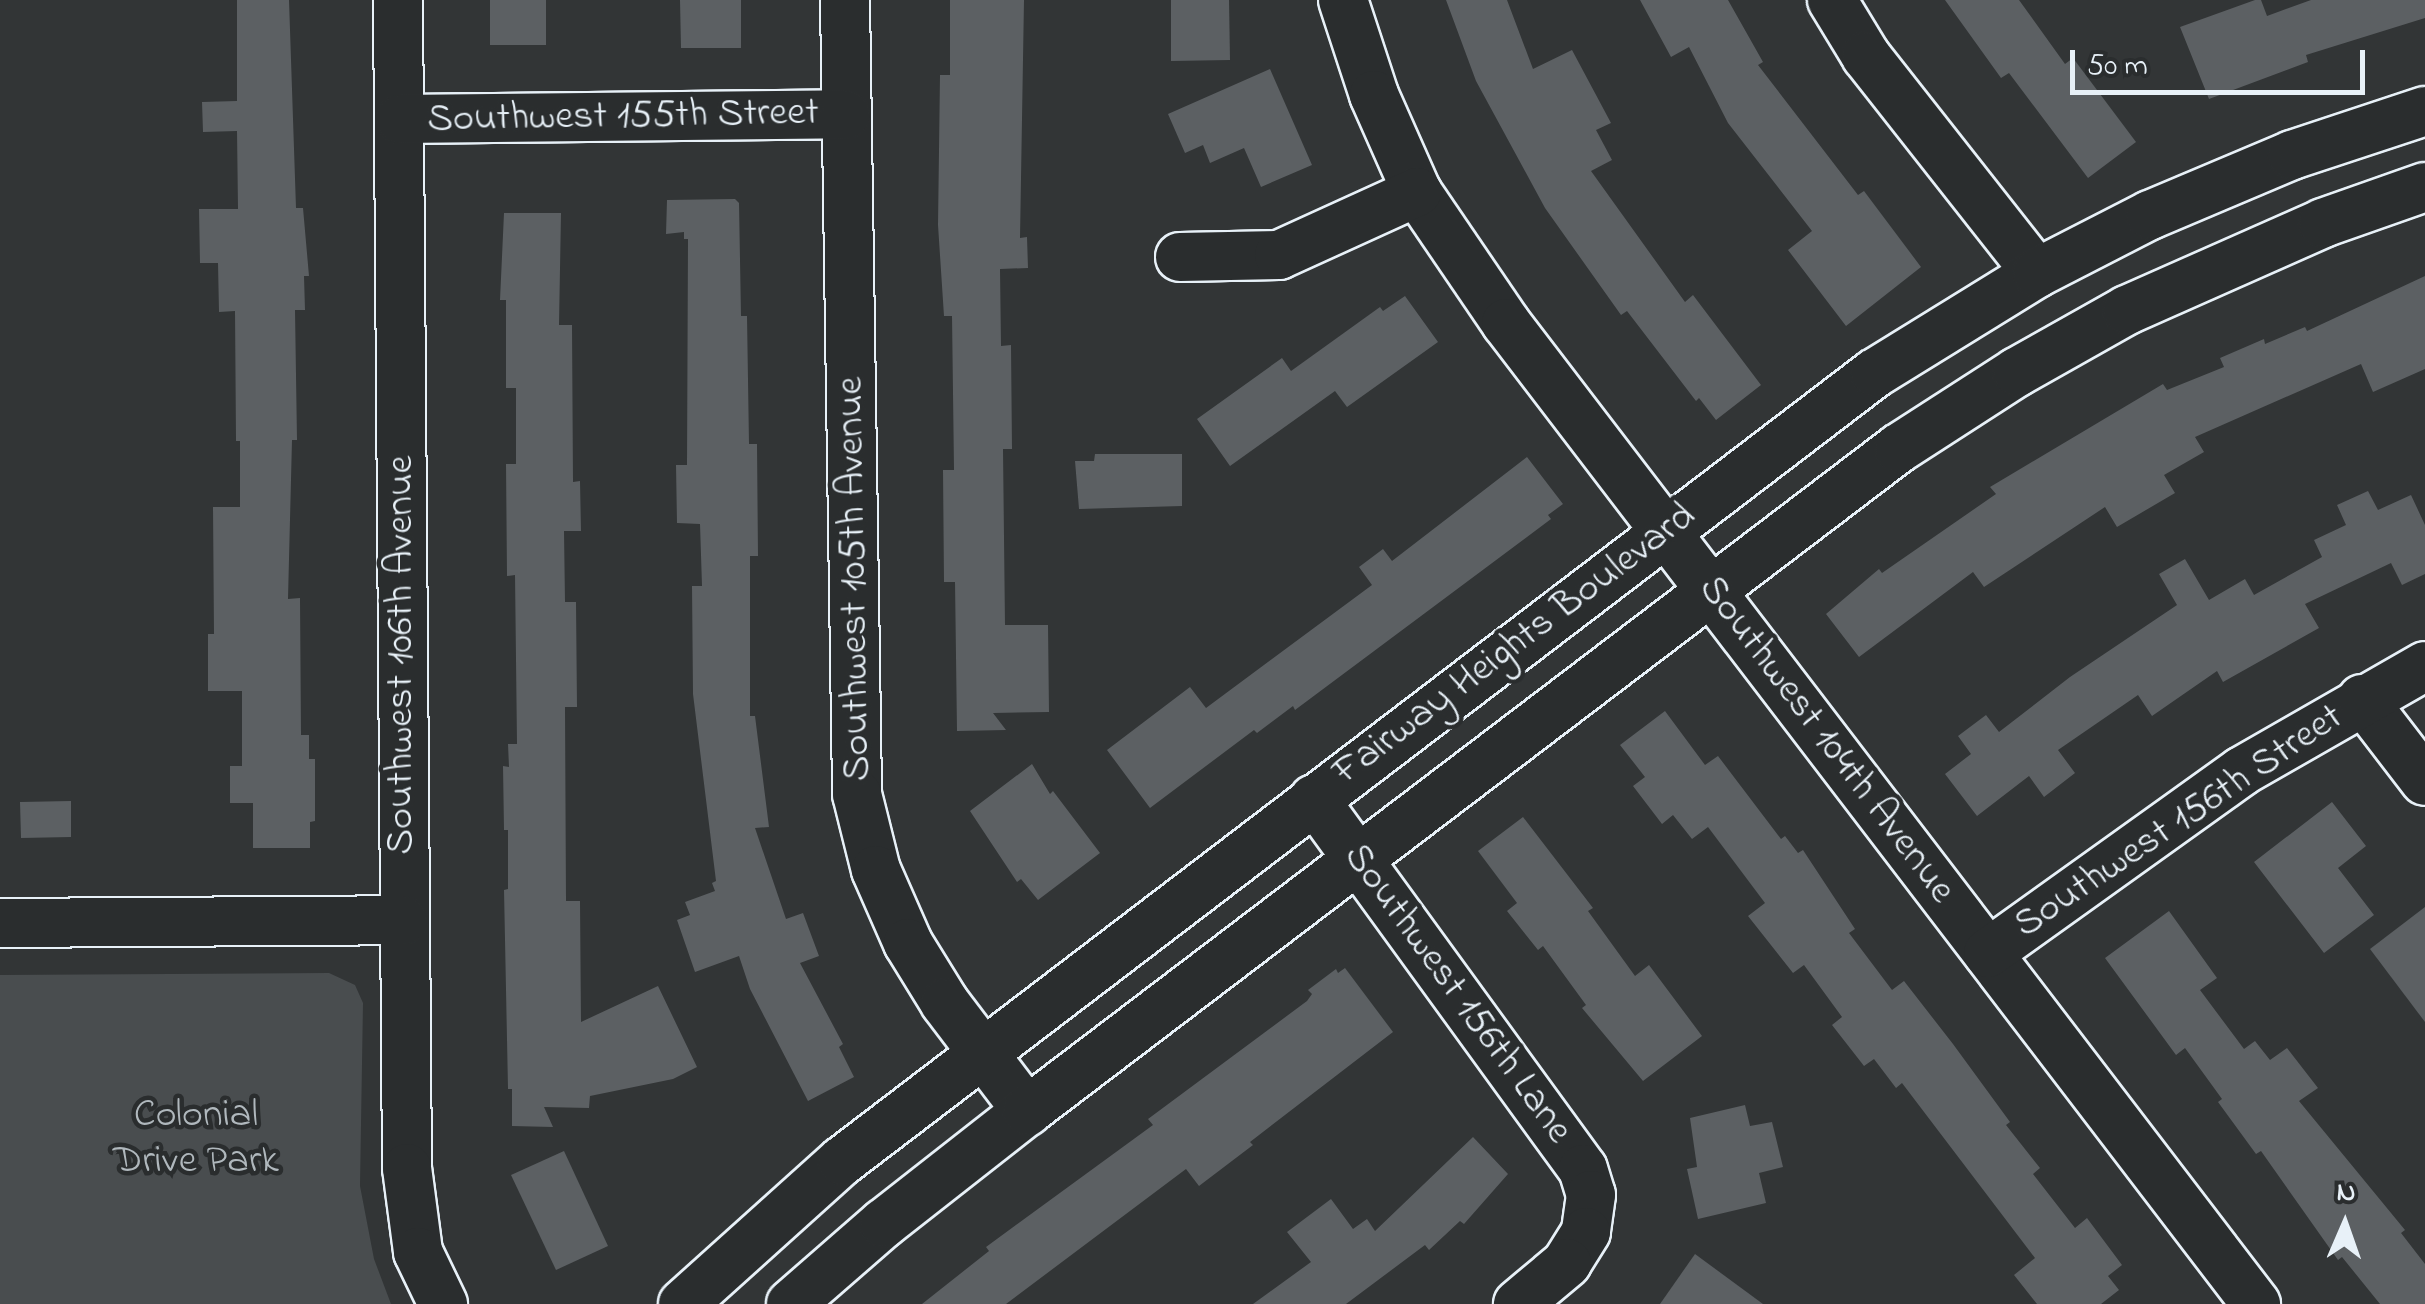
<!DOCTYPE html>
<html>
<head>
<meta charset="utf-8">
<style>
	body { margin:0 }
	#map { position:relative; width:2425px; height:1304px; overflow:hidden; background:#323536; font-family:"Indie Flower",sans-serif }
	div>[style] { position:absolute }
	.green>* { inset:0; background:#494d4f }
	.building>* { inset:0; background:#5c6063 }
	.roads { filter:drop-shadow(2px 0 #e8f1f8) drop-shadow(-2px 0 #e8f1f8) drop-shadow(0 2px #e8f1f8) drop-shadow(0 -2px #e8f1f8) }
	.minor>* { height:48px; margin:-24px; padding:0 24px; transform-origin:24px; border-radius:24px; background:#2a2d2e }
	span { translate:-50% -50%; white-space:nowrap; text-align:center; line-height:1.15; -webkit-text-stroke:9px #2a2d2e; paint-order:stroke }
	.street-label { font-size:40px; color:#e8f1f8 }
	.park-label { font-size:40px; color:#b0b8bd }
	.north { position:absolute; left:2295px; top:1174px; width:100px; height:100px; -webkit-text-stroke:8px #2a2d2e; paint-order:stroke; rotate:2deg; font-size:28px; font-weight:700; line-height:40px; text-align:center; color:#e8f1f8 }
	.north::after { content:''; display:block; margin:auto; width:35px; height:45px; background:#e8f1f8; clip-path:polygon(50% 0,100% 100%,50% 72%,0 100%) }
	.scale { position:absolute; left:2070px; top:50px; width:295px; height:45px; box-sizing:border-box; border:5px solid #e8f1f8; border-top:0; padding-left:12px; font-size:30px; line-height:35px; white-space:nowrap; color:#e8f1f8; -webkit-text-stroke:8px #2a2d2e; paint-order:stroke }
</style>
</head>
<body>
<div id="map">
	<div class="green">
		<div style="clip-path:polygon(329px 973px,355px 985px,363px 1003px,360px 1186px,374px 1259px,391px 1304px,0 1304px,0 975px)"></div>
	</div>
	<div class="building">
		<div style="clip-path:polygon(237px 0,289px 0,296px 208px,303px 208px,309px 276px,304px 276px,305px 310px,295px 310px,297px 440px,292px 440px,288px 599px,300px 598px,301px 735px,309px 735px,309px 759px,315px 759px,315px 821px,310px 822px,310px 848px,253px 848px,253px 803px,230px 803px,230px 766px,242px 766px,242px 691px,208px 691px,208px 634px,214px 634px,213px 507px,240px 507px,240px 441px,236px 441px,235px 311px,219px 312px,218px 263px,200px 263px,199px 209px,238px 209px,237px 131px,203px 132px,202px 102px,237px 101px)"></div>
		<div style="clip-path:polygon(490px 0,546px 0,546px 45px,490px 45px)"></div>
		<div style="clip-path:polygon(680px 0,741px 0,741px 48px,681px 48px)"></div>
		<div style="clip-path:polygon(950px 0,1024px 0,1020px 238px,1027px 237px,1028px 268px,1000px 269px,1001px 346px,1011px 345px,1012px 449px,1003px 449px,1005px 625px,1048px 625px,1049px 712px,993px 713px,1006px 730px,957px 731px,955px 582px,944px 582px,943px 470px,954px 470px,952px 316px,944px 316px,938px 225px,940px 75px,950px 75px)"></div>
		<div style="clip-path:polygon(1171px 0,1229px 0,1230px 60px,1171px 61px)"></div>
		<div style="clip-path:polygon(1446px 0,1507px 0,1533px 69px,1572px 50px,1611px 123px,1596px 130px,1612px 160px,1591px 171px,1685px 302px,1693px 295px,1761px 385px,1716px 420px,1699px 398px,1696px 401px,1627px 311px,1621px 315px,1545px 208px,1476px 81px)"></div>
		<div style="clip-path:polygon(1640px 0,1728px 0,1763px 62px,1758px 65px,1858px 195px,1864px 191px,1921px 267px,1846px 326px,1788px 250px,1812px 231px,1728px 123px,1689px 47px,1671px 57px)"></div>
		<div style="clip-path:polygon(1945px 0,2019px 0,2065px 64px,2073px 58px,2136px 142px,2088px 178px,2009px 73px,2001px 78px)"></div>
		<div style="clip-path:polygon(2255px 0,2261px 0,2267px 16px,2311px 0,2425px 0,2425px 18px,2306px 55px,2308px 62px,2209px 99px,2180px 27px)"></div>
		<div style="clip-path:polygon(1270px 69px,1312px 165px,1261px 187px,1244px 148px,1210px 163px,1203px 145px,1185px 153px,1168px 114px)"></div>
		<div style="clip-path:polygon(735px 199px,739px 203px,741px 316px,747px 316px,749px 444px,757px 444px,758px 556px,750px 556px,750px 716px,755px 716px,769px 827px,755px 828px,786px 919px,803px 913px,819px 956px,800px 963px,843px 1044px,839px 1047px,854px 1077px,808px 1101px,750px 989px,739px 956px,695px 972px,677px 920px,690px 915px,685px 902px,715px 891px,712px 883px,716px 881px,693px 694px,692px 586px,702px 586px,700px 524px,677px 523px,676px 465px,687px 465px,688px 239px,684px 239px,684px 232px,666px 234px,667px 200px)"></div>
		<div style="clip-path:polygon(504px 213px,561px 213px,559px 325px,572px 325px,573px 482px,580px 481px,581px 531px,564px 531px,565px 602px,576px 602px,577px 707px,565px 707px,566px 901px,580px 901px,581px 1022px,658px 986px,697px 1067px,673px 1079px,590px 1096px,589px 1108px,544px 1107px,553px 1127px,512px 1126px,512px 1089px,508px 1089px,504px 890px,508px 889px,508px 830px,504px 830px,503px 766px,509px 767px,508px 744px,517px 744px,515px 575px,507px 576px,506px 464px,516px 464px,516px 388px,506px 388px,506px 300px,500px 300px)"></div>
		<div style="clip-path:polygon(2425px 276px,2425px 369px,2373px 392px,2361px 364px,2195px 437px,2204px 452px,2164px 475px,2175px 493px,2117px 527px,2105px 507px,1984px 587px,1973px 572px,1859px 657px,1826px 614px,1879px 569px,1882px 573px,1996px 494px,1990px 487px,2163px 384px,2167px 390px,2224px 367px,2220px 358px,2264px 339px,2265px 344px,2305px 327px,2307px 331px)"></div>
		<div style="clip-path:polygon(1405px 296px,1438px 342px,1347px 407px,1335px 391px,1230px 466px,1197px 419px,1282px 358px,1291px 371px,1380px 307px,1383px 311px)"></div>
		<div style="clip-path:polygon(1095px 454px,1182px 454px,1182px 506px,1079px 509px,1075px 461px,1094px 461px)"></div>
		<div style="clip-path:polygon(1527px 457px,1563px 504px,1548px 515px,1551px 519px,1295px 710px,1293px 706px,1257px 733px,1254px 730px,1150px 808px,1107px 750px,1190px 687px,1206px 708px,1372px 585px,1359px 567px,1383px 549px,1392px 561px)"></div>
		<div style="clip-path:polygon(2368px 491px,2378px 510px,2411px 495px,2425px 525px,2425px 574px,2402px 585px,2391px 563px,2305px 604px,2319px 628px,2223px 682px,2217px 671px,2152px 716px,2138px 695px,2058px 750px,2075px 773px,2044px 797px,2029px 776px,1977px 816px,1945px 774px,1971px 754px,1958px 736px,1986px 715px,1999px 732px,2070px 677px,2177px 605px,2159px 574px,2185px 559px,2209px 600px,2245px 579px,2254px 595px,2322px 557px,2314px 540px,2346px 525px,2337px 505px)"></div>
		<div style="clip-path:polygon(1665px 711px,1705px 765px,1718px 756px,1781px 839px,1785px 836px,1798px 853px,1803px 850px,1855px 929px,1849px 933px,1892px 990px,1904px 981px,1953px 1044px,2010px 1122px,2006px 1125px,2040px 1168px,2033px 1174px,2075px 1228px,2087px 1218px,2122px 1265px,2108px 1276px,2119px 1290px,2101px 1304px,2037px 1304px,2014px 1275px,2035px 1258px,1902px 1083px,1896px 1088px,1874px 1059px,1864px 1066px,1832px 1025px,1842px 1017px,1804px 965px,1793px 973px,1748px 916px,1765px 903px,1708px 827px,1692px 839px,1673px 815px,1662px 824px,1633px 786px,1645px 777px,1620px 745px)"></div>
		<div style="clip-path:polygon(1032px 764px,1050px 794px,1053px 791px,1100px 853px,1038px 900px,1021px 879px,1017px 882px,970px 811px)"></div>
		<div style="clip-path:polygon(71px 801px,71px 837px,21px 838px,20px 802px)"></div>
		<div style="clip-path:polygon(2332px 802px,2366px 846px,2338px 868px,2374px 915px,2324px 953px,2254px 862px)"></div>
		<div style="clip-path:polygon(1523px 817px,1593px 908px,1588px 911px,1635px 976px,1649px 965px,1702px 1036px,1643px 1081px,1582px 1008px,1586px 1005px,1543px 946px,1538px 950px,1507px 911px,1517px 903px,1478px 851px)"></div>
		<div style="clip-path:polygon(2425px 907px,2425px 1022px,2370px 949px)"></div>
		<div style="clip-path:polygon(2169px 911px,2217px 978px,2200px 990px,2244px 1049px,2255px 1041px,2270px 1060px,2287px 1048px,2318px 1088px,2299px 1101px,2405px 1230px,2401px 1233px,2425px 1264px,2425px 1304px,2380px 1304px,2342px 1257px,2338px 1260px,2261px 1151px,2256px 1154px,2218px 1102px,2222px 1099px,2185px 1048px,2176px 1055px,2105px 958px)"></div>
		<div style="clip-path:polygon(1345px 968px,1393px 1032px,1250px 1142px,1253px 1145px,1199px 1186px,1186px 1169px,1006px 1304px,922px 1304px,989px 1251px,986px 1247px,1153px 1125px,1148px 1119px,1307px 1001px,1312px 994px,1308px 990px,1336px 969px,1338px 973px)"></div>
		<div style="clip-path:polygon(1745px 1105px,1750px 1126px,1772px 1122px,1783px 1167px,1759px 1173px,1766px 1203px,1698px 1219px,1687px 1169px,1697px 1167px,1690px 1118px)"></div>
		<div style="clip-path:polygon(1473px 1137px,1508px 1174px,1464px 1224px,1460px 1221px,1429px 1250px,1425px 1245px,1346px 1304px,1253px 1304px,1311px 1262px,1287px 1232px,1331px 1199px,1353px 1229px,1367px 1219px,1375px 1231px)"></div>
		<div style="clip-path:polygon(564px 1151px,608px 1246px,556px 1270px,511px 1175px)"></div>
		<div style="clip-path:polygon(1695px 1254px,1763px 1304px,1660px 1304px)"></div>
	</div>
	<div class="roads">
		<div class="minor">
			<div style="left:398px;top:0;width:1168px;rotate:89.56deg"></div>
			<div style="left:407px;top:1168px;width:85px;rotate:82.5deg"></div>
			<div style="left:418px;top:1252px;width:58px;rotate:64.3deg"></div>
			<div style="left:845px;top:0;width:794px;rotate:89.13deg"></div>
			<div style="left:857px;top:794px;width:78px;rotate:76deg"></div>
			<div style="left:876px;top:870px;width:80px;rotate:66.3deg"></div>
			<div style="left:908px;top:943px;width:70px;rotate:58.3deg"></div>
			<div style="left:945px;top:1003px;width:136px;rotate:52.8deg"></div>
			<div style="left:1343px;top:0;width:100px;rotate:71.9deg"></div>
			<div style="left:1374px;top:95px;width:106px;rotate:66.1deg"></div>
			<div style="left:1417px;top:192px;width:158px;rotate:55.8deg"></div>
			<div style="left:1506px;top:323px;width:1235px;rotate:52.6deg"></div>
			<div style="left:1832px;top:0;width:66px;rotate:58.7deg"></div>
			<div style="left:1866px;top:56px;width:276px;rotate:51.8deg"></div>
			<div style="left:400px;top:119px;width:446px;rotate:-0.6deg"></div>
			<div style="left:1180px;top:257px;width:99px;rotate:-1.2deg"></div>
			<div style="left:1279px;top:255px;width:152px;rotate:-24.5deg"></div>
			<div style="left:2362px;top:699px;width:103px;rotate:52.5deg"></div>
			<div style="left:1314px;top:799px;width:457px;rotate:54deg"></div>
			<div style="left:1583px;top:1169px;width:27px;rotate:73deg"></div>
			<div style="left:1591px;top:1195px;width:37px;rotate:98deg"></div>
			<div style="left:1586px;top:1232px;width:36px;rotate:122deg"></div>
			<div style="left:1567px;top:1263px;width:64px;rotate:140.1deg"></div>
			<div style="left:0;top:923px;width:403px;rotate:-0.4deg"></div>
			<div style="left:1988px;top:953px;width:312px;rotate:-35.6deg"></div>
			<div style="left:2242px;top:771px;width:211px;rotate:-29.8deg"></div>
			<div style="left:683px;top:1304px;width:214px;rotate:-42deg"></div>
			<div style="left:842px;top:1161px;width:1299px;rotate:-37.34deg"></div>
			<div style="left:1875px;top:373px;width:190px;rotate:-31.7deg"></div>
			<div style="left:2037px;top:273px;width:127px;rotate:-27.2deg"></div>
			<div style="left:2150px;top:215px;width:154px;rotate:-22.9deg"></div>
			<div style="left:2292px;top:155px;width:140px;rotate:-18.3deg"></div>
			<div style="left:791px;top:1304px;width:123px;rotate:-41.1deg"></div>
			<div style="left:884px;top:1223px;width:182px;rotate:-38.1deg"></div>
			<div style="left:1027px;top:1111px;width:1095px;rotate:-37.25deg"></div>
			<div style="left:1899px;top:448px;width:140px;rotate:-32.8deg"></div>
			<div style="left:2017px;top:372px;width:126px;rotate:-29.4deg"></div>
			<div style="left:2127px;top:310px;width:214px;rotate:-23.9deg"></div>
			<div style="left:2323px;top:223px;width:108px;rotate:-19.4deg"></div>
		</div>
	</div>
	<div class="street-label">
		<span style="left:623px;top:117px;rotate:-1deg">Southwest 155th Street</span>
		<span style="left:855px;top:579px;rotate:-91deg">Southwest 105th Avenue</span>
		<span style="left:1515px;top:645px;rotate:-37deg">Fairway Heights Boulevard</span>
		<span style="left:402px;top:655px;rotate:-90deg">Southwest 106th Avenue</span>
		<span style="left:1826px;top:740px;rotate:53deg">Southwest 104th Avenue</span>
		<span style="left:2179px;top:822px;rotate:-34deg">Southwest 156th Street</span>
		<span style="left:1457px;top:994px;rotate:54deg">Southwest 156th Lane</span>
	</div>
	<div class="park-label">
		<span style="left:196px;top:1139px">Colonial<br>Drive Park</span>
	</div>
	<div class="north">N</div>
	<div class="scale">50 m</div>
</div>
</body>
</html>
